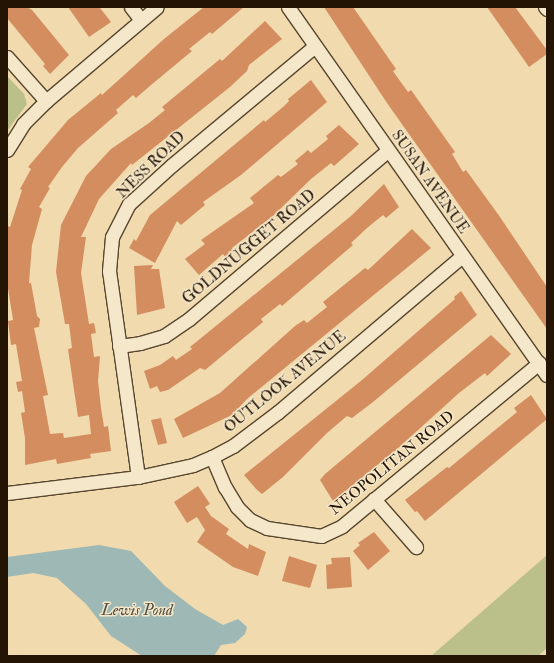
<!DOCTYPE html>
<html>
<head>
<meta charset="utf-8">
<style>
	body { margin:0 }
	#map { position:relative; width:554px; height:663px; overflow:hidden; background:#f0daae; font-family:"IM FELL Double Pica",serif }
	div>[style] { position:absolute }
	.green>* { inset:0; background:#bbbf89 }
	.water>* { inset:0; background:#9eb8b5 }
	.building>* { inset:0; background:#d38d5f }
	.roads { filter:drop-shadow(1px 0 #57462e) drop-shadow(-1px 0 #57462e) drop-shadow(0 1px #57462e) drop-shadow(0 -1px #57462e) }
	.minor>* { height:13px; margin:-6.5px; padding:0 6.5px; transform-origin:6.5px; border-radius:6.5px; background:#f5e7ca }
	span { translate:-50% -50%; white-space:nowrap; text-align:center; line-height:1.15; -webkit-text-stroke:3px #f5e7ca; paint-order:stroke }
	.street-label { font-size:15px; color:#241404 }
	.water-label { font-size:16px; color:#4f4d42; font-style:italic }
	.frame { position:absolute; inset:0; border:8px solid #241404; pointer-events:none }
</style>
</head>
<body>
<div id="map">
	<div class="green">
		<div style="clip-path:polygon(7px 76px,24px 94px,27px 104px,7px 131px)"></div>
		<div style="clip-path:polygon(547px 555px,547px 648px,538px 656px,431px 656px)"></div>
	</div>
	<div class="water">
		<div style="clip-path:polygon(99px 545px,131px 551px,165px 586px,195px 609px,223px 625px,238px 619px,247px 627px,245px 634px,235px 643px,221px 645px,214px 656px,142px 656px,111px 636px,86px 604px,57px 578px,33px 573px,7px 577px,7px 557px)"></div>
	</div>
	<div class="building">
		<div style="clip-path:polygon(7px 7px,27px 7px,32px 10px,69px 55px,50px 74px,43px 66px,45px 64px,7px 18px)"></div>
		<div style="clip-path:polygon(68px 7px,100px 8px,111px 22px,89px 37px)"></div>
		<div style="clip-path:polygon(204px 7px,244px 7px,212px 34px,210px 32px,189px 49px,192px 51px,151px 85px,136px 98px,133px 95px,116px 110px,118px 113px,78px 148px,62px 167px,48px 187px,50px 188px,39px 207px,42px 209px,32px 245px,29px 283px,31px 283px,37px 316px,40px 319px,39px 327px,34px 328px,48px 395px,43px 396px,50px 434px,63px 433px,64px 438px,91px 434px,89px 415px,78px 417px,68px 349px,72px 348px,69px 324px,65px 324px,56px 272px,61px 225px,86px 176px,111px 149px,149px 123px,165px 110px,162px 107px,220px 59px,222px 61px,265px 21px,282px 39px,249px 65px,247px 71px,230px 87px,132px 165px,131px 163px,99px 199px,81px 237px,86px 237px,81px 273px,89px 324px,94px 323px,96px 333px,91px 334px,94px 357px,100px 356px,98px 381px,101px 408px,104px 427px,108px 426px,111px 451px,90px 454px,91px 458px,57px 464px,56px 459px,25px 465px,25px 438px,21px 413px,25px 412px,22px 391px,18px 392px,16px 382px,22px 381px,16px 344px,11px 345px,8px 321px,13px 320px,7px 282px,7px 226px,10px 227px,22px 190px,20px 189px,31px 169px,28px 167px,68px 120px,101px 93px,102px 95px,164px 39px)"></div>
		<div style="clip-path:polygon(324px 7px,353px 7px,396px 69px,393px 71px,395px 74px,408px 92px,411px 90px,455px 152px,452px 154px,463px 172px,466px 170px,500px 217px,547px 287px,547px 329px,387px 103px)"></div>
		<div style="clip-path:polygon(487px 7px,515px 7px,547px 50px,547px 54px,529px 67px)"></div>
		<div style="clip-path:polygon(311px 80px,327px 102px,241px 175px,203px 202px,205px 205px,181px 225px,177px 221px,155px 263px,129px 248px,134px 239px,136px 241px,150px 215px,264px 120px,265px 122px,283px 107px,289px 101px,288px 99px)"></div>
		<div style="clip-path:polygon(339px 125px,359px 144px,334px 166px,331px 163px,311px 179px,274px 215px,232px 248px,234px 250px,226px 258px,223px 254px,199px 275px,185px 259px,205px 244px,201px 240px,254px 203px,250px 198px,278px 175px,281px 177px,298px 164px,295px 161px,308px 150px,311px 153px,328px 139px,326px 136px)"></div>
		<div style="clip-path:polygon(384px 184px,399px 207px,386px 218px,383px 215px,367px 228px,351px 243px,353px 245px,282px 306px,280px 304px,261px 319px,263px 322px,205px 370px,200px 368px,168px 390px,160px 392px,157px 386px,150px 389px,144px 371px,160px 365px,173px 356px,176px 360px,192px 349px,190px 347px,351px 216px)"></div>
		<div style="clip-path:polygon(412px 229px,431px 248px,247px 399px,232px 415px,183px 438px,174px 419px,220px 393px,295px 326px,304px 320px,307px 323px,327px 307px,323px 302px,365px 268px,368px 270px)"></div>
		<div style="clip-path:polygon(153px 265px,151px 269px,159px 269px,165px 308px,137px 315px,134px 266px)"></div>
		<div style="clip-path:polygon(461px 291px,477px 315px,373px 402px,352px 418px,347px 416px,327px 433px,283px 477px,262px 494px,257px 490px,244px 475px,362px 380px,455px 299px,454px 297px)"></div>
		<div style="clip-path:polygon(491px 335px,511px 354px,487px 376px,485px 373px,459px 393px,397px 449px,333px 501px,320px 480px,325px 474px)"></div>
		<div style="clip-path:polygon(531px 395px,547px 419px,425px 521px,417px 511px,415px 512px,405px 500px,447px 467px,449px 468px,517px 412px,514px 408px)"></div>
		<div style="clip-path:polygon(161px 418px,167px 443px,158px 445px,151px 420px)"></div>
		<div style="clip-path:polygon(198px 486px,210px 504px,205px 507px,211px 516px,229px 529px,226px 534px,248px 549px,249px 544px,266px 552px,258px 576px,233px 567px,197px 542px,205px 530px,197px 517px,187px 523px,174px 502px)"></div>
		<div style="clip-path:polygon(374px 532px,390px 551px,368px 570px,353px 551px,360px 545px,358px 543px)"></div>
		<div style="clip-path:polygon(289px 556px,317px 565px,310px 588px,282px 581px)"></div>
		<div style="clip-path:polygon(350px 557px,352px 587px,327px 589px,326px 565px,332px 564px,331px 558px)"></div>
	</div>
	<div class="roads">
		<div class="minor">
			<div style="left:131px;top:7px;width:16px;rotate:52deg"></div>
			<div style="left:288px;top:7px;width:450px;rotate:54.9deg"></div>
			<div style="left:545px;top:7px;width:3px;rotate:45deg"></div>
			<div style="left:7px;top:57px;width:59px;rotate:48.4deg"></div>
			<div style="left:7px;top:150px;width:31px;rotate:-58deg"></div>
			<div style="left:23px;top:124px;width:33px;rotate:-45deg"></div>
			<div style="left:46px;top:101px;width:145px;rotate:-40.3deg"></div>
			<div style="left:119px;top:346px;width:21px;rotate:-8deg"></div>
			<div style="left:140px;top:343px;width:25px;rotate:-16deg"></div>
			<div style="left:164px;top:336px;width:30px;rotate:-34deg"></div>
			<div style="left:189px;top:319px;width:261px;rotate:-40.3deg"></div>
			<div style="left:212px;top:457px;width:33px;rotate:67deg"></div>
			<div style="left:225px;top:487px;width:23px;rotate:59deg"></div>
			<div style="left:237px;top:507px;width:18px;rotate:45deg"></div>
			<div style="left:250px;top:520px;width:19px;rotate:25deg"></div>
			<div style="left:267px;top:528px;width:55px;rotate:8.4deg"></div>
			<div style="left:321px;top:536px;width:23px;rotate:-25deg"></div>
			<div style="left:342px;top:526px;width:256px;rotate:-39.6deg"></div>
			<div style="left:138px;top:477px;width:208px;rotate:-98deg"></div>
			<div style="left:109px;top:271px;width:34px;rotate:-85deg"></div>
			<div style="left:112px;top:237px;width:37px;rotate:-63deg"></div>
			<div style="left:129px;top:204px;width:58px;rotate:-42.2deg"></div>
			<div style="left:172px;top:165px;width:186px;rotate:-39.8deg"></div>
			<div style="left:7px;top:493px;width:132px;rotate:-7deg"></div>
			<div style="left:138px;top:477px;width:56px;rotate:-12.3deg"></div>
			<div style="left:193px;top:465px;width:21px;rotate:-23deg"></div>
			<div style="left:212px;top:457px;width:24px;rotate:-28deg"></div>
			<div style="left:233px;top:446px;width:56px;rotate:-37.1deg"></div>
			<div style="left:278px;top:412px;width:241px;rotate:-40.3deg"></div>
			<div style="left:374px;top:499px;width:64px;rotate:48.8deg"></div>
		</div>
	</div>
	<div class="street-label">
		<span style="left:151px;top:165px;rotate:-44deg">NESS ROAD</span>
		<span style="left:430px;top:182px;rotate:55deg">SUSAN AVENUE</span>
		<span style="left:249px;top:247px;rotate:-40deg">GOLDNUGGET ROAD</span>
		<span style="left:285px;top:382px;rotate:-39deg">OUTLOOK AVENUE</span>
		<span style="left:392px;top:463px;rotate:-39deg">NEOPOLITAN ROAD</span>
	</div>
	<div class="water-label">
		<span style="left:137px;top:610px">Lewis Pond</span>
	</div>
	<div class="frame"></div>
</div>
</body>
</html>
